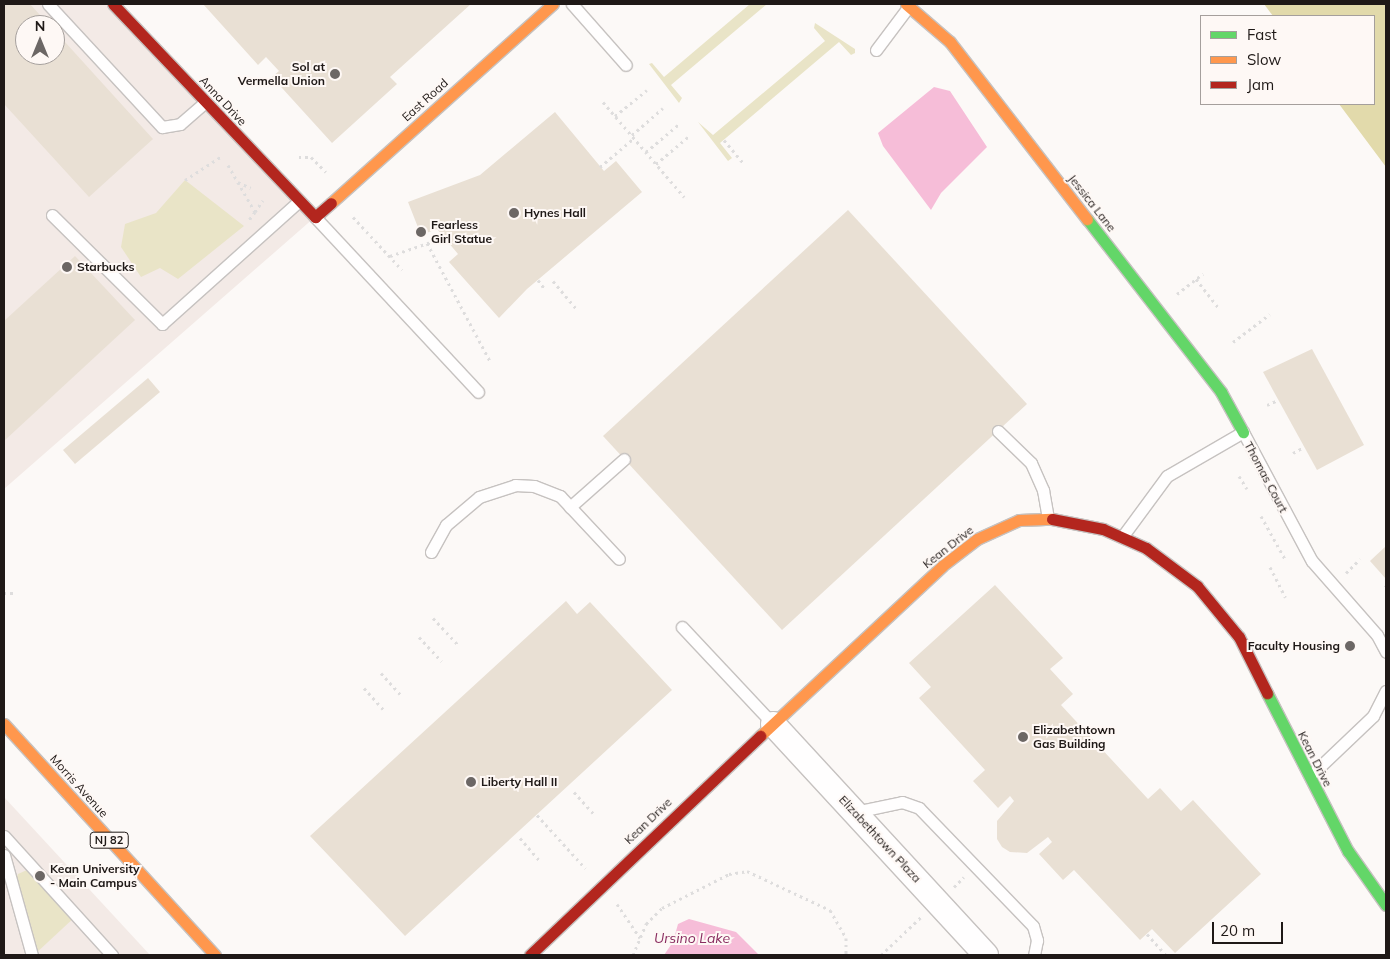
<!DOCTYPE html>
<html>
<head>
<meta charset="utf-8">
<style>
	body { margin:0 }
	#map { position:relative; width:1390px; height:959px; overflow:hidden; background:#fcf9f7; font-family:Mulish,sans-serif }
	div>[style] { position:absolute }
	.built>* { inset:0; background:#f3eae6 }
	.green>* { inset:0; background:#e9e4c7 }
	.forest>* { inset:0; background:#e2daab }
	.water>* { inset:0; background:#f6bdd8 }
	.building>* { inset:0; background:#e9e0d4 }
	.path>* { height:3px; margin-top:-1.5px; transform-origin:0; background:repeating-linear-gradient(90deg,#dedddd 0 2.5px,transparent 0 6.5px) }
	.roads { filter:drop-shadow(1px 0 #c6c2c0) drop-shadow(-1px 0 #c6c2c0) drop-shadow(0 1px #c6c2c0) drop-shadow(0 -1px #c6c2c0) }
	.lane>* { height:11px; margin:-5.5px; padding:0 5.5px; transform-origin:5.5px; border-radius:5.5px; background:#fffefe }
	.street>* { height:24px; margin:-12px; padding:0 12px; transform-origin:12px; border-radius:12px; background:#fffefe }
	.fast>* { height:11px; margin:-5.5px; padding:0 5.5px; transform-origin:5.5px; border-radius:5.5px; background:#63d668 }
	.slow>* { height:11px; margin:-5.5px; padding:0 5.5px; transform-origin:5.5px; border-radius:5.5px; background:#ff974d }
	.jam>* { height:11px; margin:-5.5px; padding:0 5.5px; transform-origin:5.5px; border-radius:5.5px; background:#b3261e }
	.dots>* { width:14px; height:14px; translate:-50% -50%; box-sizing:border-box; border:2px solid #fef8f5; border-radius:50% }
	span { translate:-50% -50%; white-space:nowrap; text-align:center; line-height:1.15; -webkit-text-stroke:4px #fef8f5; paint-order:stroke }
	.shield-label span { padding:1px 4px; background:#fef8f5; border:1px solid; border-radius:4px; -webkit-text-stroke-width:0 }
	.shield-label { font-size:11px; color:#1f1917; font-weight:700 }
	.poi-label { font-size:12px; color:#1f1917; font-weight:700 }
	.right { translate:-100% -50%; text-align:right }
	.left { translate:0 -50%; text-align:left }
	.street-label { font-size:12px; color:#1f1917 }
	.water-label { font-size:14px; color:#892d61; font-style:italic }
	.frame { position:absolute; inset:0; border:5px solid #1f1917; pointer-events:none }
	.legend { position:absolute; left:1200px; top:15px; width:175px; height:90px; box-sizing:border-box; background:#fef8f5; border:1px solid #a59f9c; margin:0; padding:6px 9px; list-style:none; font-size:15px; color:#1f1917 }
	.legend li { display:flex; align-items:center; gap:10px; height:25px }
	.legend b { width:25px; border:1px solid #a59f9c }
	.north { position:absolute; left:15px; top:15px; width:50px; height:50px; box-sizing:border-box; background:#fef8f5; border:1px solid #a59f9c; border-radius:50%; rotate:0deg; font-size:14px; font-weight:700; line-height:20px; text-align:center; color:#1f1917 }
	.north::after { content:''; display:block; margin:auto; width:18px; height:22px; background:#6c6765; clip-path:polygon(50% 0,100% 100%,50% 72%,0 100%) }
	.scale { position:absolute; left:1212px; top:922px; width:71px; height:22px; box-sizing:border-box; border:2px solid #1f1917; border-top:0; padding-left:6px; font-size:15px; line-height:18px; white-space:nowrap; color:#1f1917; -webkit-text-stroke:4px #fef8f5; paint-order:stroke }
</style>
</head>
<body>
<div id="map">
	<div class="built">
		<div style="clip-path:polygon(evenodd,4px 4px,113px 4px,315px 217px,4px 489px,4px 4px,25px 25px,55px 25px,55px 55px,25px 55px,25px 25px)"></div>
		<div style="clip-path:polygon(4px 797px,150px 955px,4px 955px)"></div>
	</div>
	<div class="green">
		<div style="clip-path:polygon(750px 4px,767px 4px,671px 85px,682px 98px,679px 103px,649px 64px,652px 63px,664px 77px)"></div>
		<div style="clip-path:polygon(815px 23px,855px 49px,855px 53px,851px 55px,839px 42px,720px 143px,732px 158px,728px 161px,698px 122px,713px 135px,825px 41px,814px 28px)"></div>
		<div style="clip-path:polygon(185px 180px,244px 226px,178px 279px,160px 268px,141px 277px,121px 247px,125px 224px,156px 213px)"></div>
		<div style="clip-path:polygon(27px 870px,76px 916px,34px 955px,14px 883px,18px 874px)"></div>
	</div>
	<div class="forest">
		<div style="clip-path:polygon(1264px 4px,1386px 4px,1386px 167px,1339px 104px,1374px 104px,1374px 16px,1273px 16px)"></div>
	</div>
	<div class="water">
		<div style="clip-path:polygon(934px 87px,950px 91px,987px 147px,941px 193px,931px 210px,883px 146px,878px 133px)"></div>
		<div style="clip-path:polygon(689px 919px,736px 932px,759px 955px,664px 955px,673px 942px,678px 924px)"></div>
	</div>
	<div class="building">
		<div style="clip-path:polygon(4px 4px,30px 4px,49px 25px,25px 25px,25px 55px,55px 55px,55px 31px,153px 139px,89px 197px,4px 104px)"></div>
		<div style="clip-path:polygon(203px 4px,471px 4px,390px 77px,397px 84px,332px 143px,272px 77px,279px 71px,266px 57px,258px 65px)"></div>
		<div style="clip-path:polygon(555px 112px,604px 171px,616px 161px,642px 192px,527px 289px,499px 318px,449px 262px,458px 254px,437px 229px,421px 235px,408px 202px,480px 175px)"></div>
		<div style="clip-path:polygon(848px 210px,1027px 404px,782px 630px,603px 436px)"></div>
		<div style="clip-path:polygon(75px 256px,135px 320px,4px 441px,4px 321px)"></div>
		<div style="clip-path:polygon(1312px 349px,1364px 445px,1317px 470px,1263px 372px)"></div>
		<div style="clip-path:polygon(148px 378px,160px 392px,75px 464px,63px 450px)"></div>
		<div style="clip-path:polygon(1386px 546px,1386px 579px,1370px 561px)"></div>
		<div style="clip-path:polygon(995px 585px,1063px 658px,1050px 669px,1073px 694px,1061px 705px,1148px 799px,1160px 788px,1181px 811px,1193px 800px,1261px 874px,1175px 953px,1152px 929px,1140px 940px,1074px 870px,1063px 880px,1039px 854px,1052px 842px,1048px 837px,1027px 853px,1010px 852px,1002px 847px,997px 839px,997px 821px,1014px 801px,1010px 796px,998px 808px,973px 781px,985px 770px,919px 698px,931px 687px,909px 663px)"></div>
		<div style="clip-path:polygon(566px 601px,577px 614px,590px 602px,672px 690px,405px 936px,310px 836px)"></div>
	</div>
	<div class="path">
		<div style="left:603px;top:102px;width:125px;rotate:49.5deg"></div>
		<div style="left:615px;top:116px;width:41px;rotate:-39.1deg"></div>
		<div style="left:632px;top:135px;width:41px;rotate:-41.1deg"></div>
		<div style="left:724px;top:140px;width:30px;rotate:50deg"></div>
		<div style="left:646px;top:152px;width:42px;rotate:-40.2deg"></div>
		<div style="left:299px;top:157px;width:12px"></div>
		<div style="left:311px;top:157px;width:21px;rotate:45deg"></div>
		<div style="left:656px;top:164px;width:42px;rotate:-40.2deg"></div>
		<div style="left:228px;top:165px;width:54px;rotate:60.1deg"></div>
		<div style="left:255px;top:212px;width:10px;rotate:127deg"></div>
		<div style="left:600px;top:167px;width:45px;rotate:-40.5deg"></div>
		<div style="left:185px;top:180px;width:44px;rotate:-33deg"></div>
		<div style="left:238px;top:182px;width:14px;rotate:25deg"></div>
		<div style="left:255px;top:212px;width:14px;rotate:-56deg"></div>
		<div style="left:353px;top:217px;width:72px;rotate:47.2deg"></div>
		<div style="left:427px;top:243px;width:134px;rotate:61.9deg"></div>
		<div style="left:390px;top:256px;width:39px;rotate:-19deg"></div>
		<div style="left:427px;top:243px;width:36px;rotate:-5deg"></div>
		<div style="left:1196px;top:279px;width:36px;rotate:52deg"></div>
		<div style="left:538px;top:280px;width:10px;rotate:53deg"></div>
		<div style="left:553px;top:281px;width:35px;rotate:50deg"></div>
		<div style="left:1177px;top:294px;width:33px;rotate:-38deg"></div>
		<div style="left:1233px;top:342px;width:46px;rotate:-37.1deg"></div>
		<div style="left:1267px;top:405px;width:12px;rotate:-24deg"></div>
		<div style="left:1293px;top:453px;width:13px;rotate:-29deg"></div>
		<div style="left:1239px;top:476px;width:15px;rotate:58deg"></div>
		<div style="left:1261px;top:516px;width:49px;rotate:60.8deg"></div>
		<div style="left:1270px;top:567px;width:34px;rotate:63deg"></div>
		<div style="left:1346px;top:573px;width:20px;rotate:-45deg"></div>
		<div style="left:1385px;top:587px;width:1px;rotate:-45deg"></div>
		<div style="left:4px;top:593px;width:12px"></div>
		<div style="left:433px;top:618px;width:37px;rotate:47deg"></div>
		<div style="left:419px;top:637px;width:33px;rotate:47deg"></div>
		<div style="left:381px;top:673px;width:31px;rotate:48deg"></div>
		<div style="left:364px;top:688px;width:31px;rotate:48deg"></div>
		<div style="left:574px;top:792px;width:31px;rotate:48deg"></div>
		<div style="left:537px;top:815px;width:72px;rotate:47.8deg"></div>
		<div style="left:520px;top:838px;width:32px;rotate:49deg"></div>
		<div style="left:954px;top:887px;width:14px;rotate:-45deg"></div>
		<div style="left:617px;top:904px;width:41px;rotate:55.9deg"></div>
		<div style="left:1147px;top:934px;width:28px;rotate:48deg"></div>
		<div style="left:633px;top:955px;width:34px;rotate:-67deg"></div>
		<div style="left:646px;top:924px;width:23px;rotate:-45deg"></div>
		<div style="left:662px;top:908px;width:75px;rotate:-26.9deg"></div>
		<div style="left:729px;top:874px;width:18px;rotate:-9deg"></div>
		<div style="left:747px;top:871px;width:92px;rotate:25.2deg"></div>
		<div style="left:830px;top:910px;width:32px;rotate:60deg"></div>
		<div style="left:846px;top:938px;width:17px;rotate:90deg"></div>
		<div style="left:881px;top:955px;width:55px;rotate:-43.5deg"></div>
	</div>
	<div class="roads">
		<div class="lane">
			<div style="left:48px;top:4px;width:168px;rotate:47.2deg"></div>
			<div style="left:162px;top:127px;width:18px;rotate:-9deg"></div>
			<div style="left:180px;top:124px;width:33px;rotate:-41deg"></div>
			<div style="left:572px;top:4px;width:81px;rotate:48.5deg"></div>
			<div style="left:876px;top:50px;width:55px;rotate:-53.1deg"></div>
			<div style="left:52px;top:215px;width:155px;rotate:44.7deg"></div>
			<div style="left:162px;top:324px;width:184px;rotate:-41.9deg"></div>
			<div style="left:315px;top:217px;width:239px;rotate:47deg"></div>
			<div style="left:998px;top:431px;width:46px;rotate:44.1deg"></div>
			<div style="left:1031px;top:463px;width:30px;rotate:66deg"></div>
			<div style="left:1043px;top:490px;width:29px;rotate:80deg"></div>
			<div style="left:570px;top:507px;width:72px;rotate:-41.6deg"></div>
			<div style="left:1122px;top:537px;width:76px;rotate:-53.6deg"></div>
			<div style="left:1167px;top:476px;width:88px;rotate:-30.1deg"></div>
			<div style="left:1243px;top:432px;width:146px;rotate:61.9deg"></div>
			<div style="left:1312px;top:561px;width:98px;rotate:48.7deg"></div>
			<div style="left:1377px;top:635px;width:19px;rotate:62deg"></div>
			<div style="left:431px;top:552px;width:31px;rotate:-61deg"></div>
			<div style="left:446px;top:525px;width:43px;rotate:-40.3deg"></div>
			<div style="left:479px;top:497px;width:38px;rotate:-18deg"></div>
			<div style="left:515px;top:485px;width:19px;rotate:3deg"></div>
			<div style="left:534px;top:486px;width:28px;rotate:21deg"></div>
			<div style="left:560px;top:496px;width:86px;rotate:46.9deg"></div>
			<div style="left:682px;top:627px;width:133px;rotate:46.8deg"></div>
			<div style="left:1310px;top:776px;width:87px;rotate:-43.6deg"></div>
			<div style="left:1373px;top:716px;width:28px;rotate:-63deg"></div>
			<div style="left:855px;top:812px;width:48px;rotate:-12deg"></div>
			<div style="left:902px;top:802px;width:18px;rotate:19deg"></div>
			<div style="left:919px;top:808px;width:164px;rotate:46deg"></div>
			<div style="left:1033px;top:926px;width:15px;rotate:74deg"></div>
			<div style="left:1037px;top:940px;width:15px;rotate:101deg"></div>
			<div style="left:4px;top:836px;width:161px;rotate:47.8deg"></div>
			<div style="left:4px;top:855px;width:104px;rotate:74.4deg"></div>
		</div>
		<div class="street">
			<div style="left:773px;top:724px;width:314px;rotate:47.3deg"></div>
		</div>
		<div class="fast">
			<div style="left:1087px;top:219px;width:219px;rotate:52.2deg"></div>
			<div style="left:1221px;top:392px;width:46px;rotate:61.2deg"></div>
			<div style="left:1267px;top:693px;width:178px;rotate:62.9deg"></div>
			<div style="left:1348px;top:851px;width:66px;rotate:54.9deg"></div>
		</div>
		<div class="slow">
			<div style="left:906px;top:4px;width:58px;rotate:40.8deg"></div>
			<div style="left:950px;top:42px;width:224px;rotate:52.3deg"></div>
			<div style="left:331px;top:203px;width:298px;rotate:-41.9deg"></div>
			<div style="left:4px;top:724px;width:313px;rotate:47.6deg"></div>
			<div style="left:760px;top:736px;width:249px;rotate:-43deg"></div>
			<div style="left:942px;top:566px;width:44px;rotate:-37.6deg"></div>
			<div style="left:977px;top:539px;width:46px;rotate:-24.3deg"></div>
			<div style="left:1019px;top:520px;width:33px;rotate:-2deg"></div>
		</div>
		<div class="jam">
			<div style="left:113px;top:4px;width:294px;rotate:46.5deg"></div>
			<div style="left:315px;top:217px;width:21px;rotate:-41deg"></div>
			<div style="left:1052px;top:519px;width:52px;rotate:11.1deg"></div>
			<div style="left:1103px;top:529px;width:47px;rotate:23.8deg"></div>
			<div style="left:1146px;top:548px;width:64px;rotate:36.7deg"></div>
			<div style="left:1197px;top:586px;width:66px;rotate:50.5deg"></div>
			<div style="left:1239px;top:637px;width:63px;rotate:63.4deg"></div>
			<div style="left:530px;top:955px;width:318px;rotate:-43.6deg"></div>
		</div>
	</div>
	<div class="dots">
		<div style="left:335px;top:74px;background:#6c6765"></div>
		<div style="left:514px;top:213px;background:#6c6765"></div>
		<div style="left:421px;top:232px;background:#6c6765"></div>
		<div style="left:67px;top:267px;background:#6c6765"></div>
		<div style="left:1350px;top:646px;background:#6c6765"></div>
		<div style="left:1023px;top:737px;background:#6c6765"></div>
		<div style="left:471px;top:782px;background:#6c6765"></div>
		<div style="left:40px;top:876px;background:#6c6765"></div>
	</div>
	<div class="shield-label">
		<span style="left:109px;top:840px">NJ 82</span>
	</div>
	<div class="poi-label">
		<span class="right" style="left:325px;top:74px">Sol at<br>Vermella Union</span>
		<span class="left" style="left:524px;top:213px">Hynes Hall</span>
		<span class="left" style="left:431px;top:232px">Fearless<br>Girl Statue</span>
		<span class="left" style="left:77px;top:267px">Starbucks</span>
		<span class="right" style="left:1340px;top:646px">Faculty Housing</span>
		<span class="left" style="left:1033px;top:737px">Elizabethtown<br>Gas Building</span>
		<span class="left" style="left:481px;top:782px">Liberty Hall II</span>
		<span class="left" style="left:50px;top:876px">Kean University<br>- Main Campus</span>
	</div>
	<div class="street-label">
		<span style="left:425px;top:100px;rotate:-42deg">East Road</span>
		<span style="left:223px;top:101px;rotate:47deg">Anna Drive</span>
		<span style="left:1092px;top:203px;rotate:52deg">Jessica Lane</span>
		<span style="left:1266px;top:477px;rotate:62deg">Thomas Court</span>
		<span style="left:948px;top:547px;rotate:-38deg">Kean Drive</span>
		<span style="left:1315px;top:759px;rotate:63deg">Kean Drive</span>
		<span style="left:79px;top:786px;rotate:48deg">Morris Avenue</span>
		<span style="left:648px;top:821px;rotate:-44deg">Kean Drive</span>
		<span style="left:880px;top:839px;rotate:47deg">Elizabethtown Plaza</span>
	</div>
	<div class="water-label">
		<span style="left:692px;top:938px">Ursino Lake</span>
	</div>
	<div class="frame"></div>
	<ul class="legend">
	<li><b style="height:6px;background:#63d668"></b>Fast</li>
	<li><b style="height:6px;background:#ff974d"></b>Slow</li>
	<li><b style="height:6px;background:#b3261e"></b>Jam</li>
	</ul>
	<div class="north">N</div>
	<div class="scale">20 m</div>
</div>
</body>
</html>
